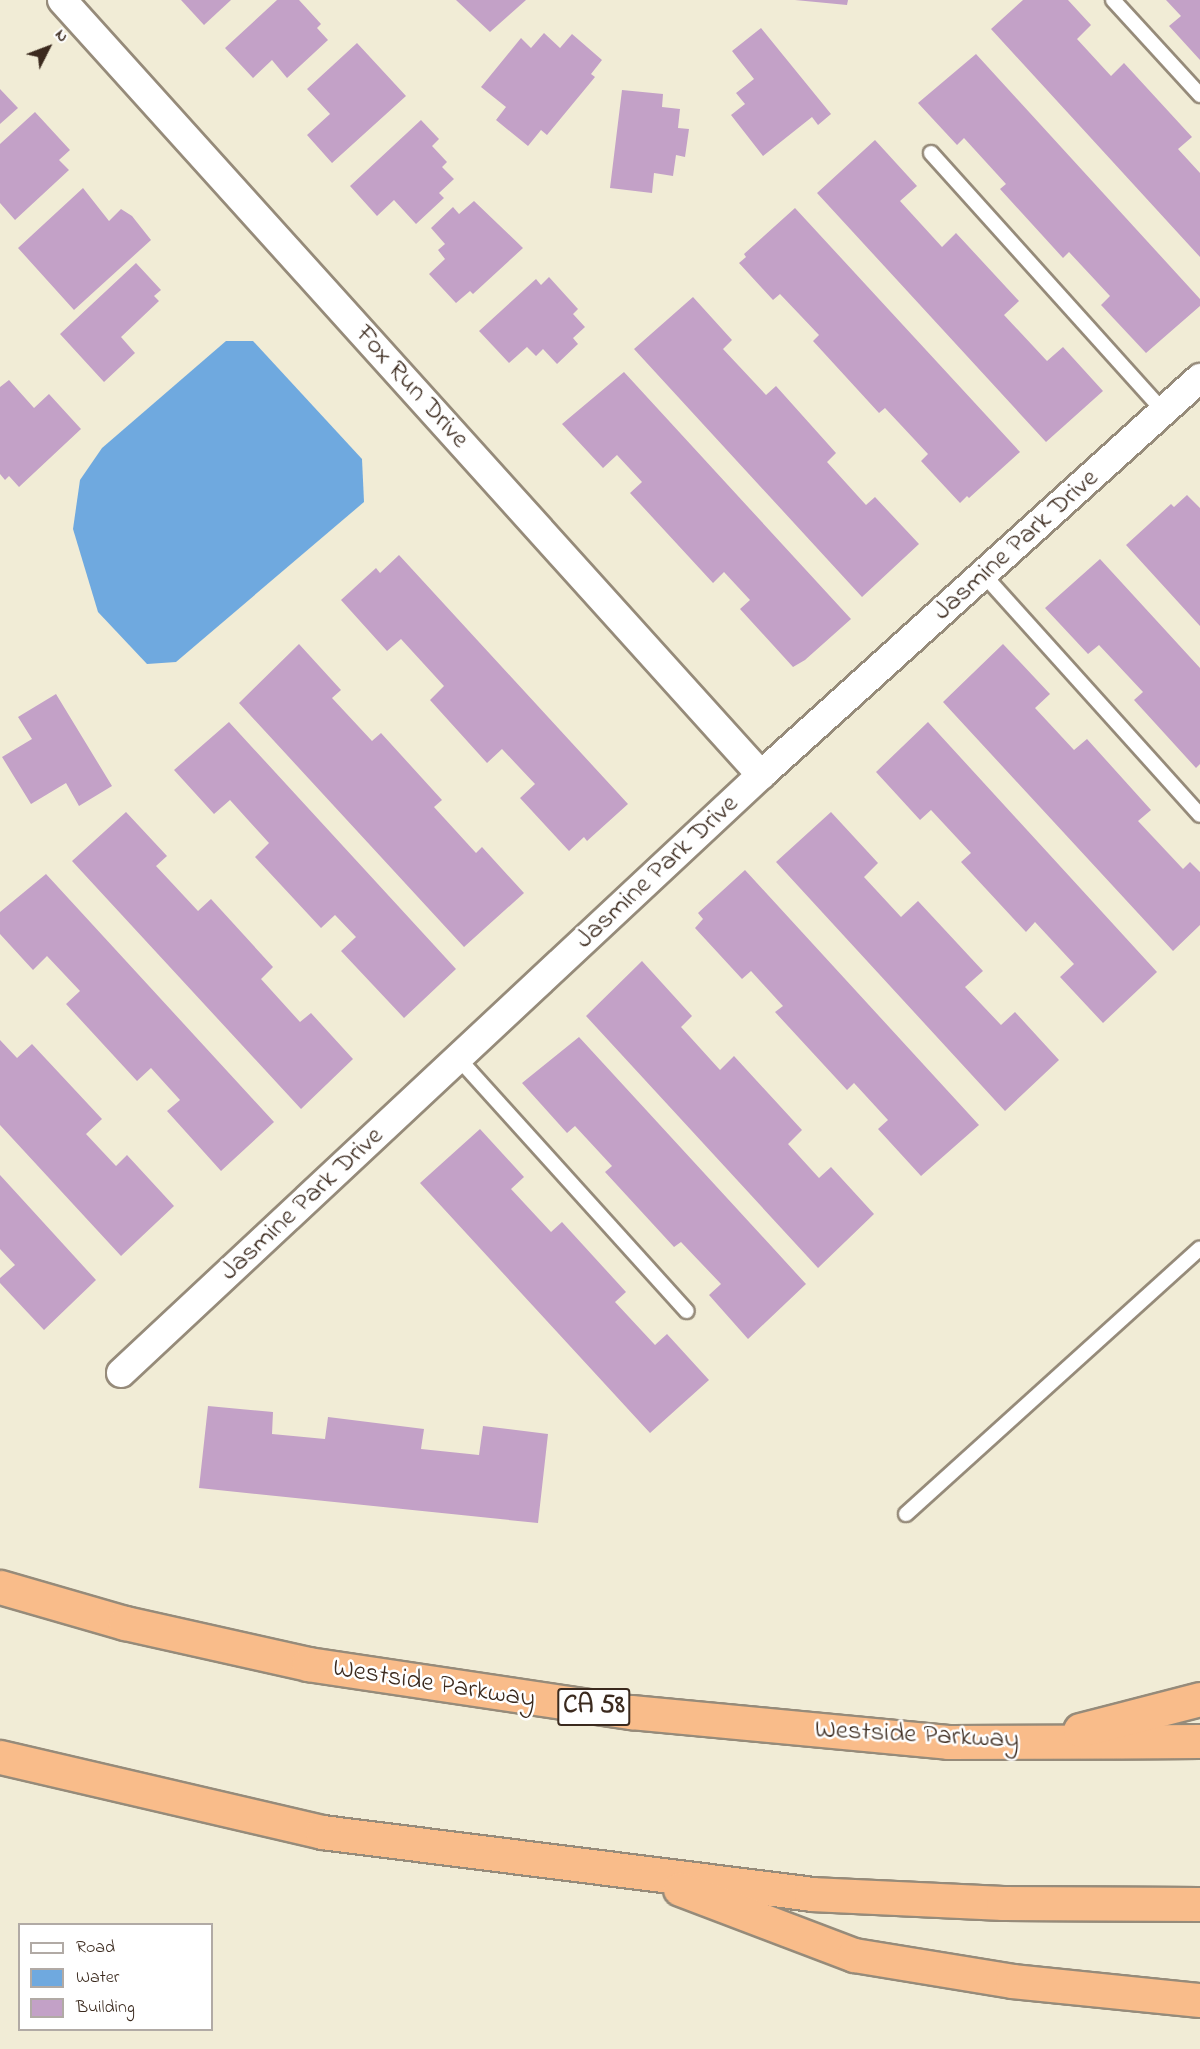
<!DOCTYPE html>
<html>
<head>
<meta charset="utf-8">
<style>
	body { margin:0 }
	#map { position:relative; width:1200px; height:2049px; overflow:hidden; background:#f1ecd6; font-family:"Indie Flower",sans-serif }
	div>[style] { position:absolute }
	.water>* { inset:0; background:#6fa9df }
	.building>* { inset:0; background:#c3a1c7 }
	.roads { filter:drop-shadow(2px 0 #968b7a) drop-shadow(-2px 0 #968b7a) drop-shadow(0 2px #968b7a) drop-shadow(0 -2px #968b7a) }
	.lane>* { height:14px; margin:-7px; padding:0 7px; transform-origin:7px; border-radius:7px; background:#fff }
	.street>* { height:28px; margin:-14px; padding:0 14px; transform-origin:14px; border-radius:14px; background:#fff }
	.highway>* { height:33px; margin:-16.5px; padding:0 16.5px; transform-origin:16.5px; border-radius:16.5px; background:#f9bc8a }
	span { translate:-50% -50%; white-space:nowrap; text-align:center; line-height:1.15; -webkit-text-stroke:5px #fff; paint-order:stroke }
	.shield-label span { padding:2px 4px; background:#fff; border:2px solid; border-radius:4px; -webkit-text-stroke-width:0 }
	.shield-label { font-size:26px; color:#3b2a1e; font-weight:700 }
	.street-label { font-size:27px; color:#3b2a1e }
	.legend { position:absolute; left:18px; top:1923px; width:195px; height:108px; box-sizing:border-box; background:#fff; border:2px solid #b1aaa5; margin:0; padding:8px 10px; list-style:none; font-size:18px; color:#3b2a1e }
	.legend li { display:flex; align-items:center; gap:12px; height:30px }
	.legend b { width:30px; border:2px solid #b1aaa5 }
	.north { position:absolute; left:18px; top:18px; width:60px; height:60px; -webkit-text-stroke:4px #fff; paint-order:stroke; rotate:48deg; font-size:16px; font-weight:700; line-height:24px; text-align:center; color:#3b2a1e }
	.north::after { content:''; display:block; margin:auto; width:21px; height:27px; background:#3b2a1e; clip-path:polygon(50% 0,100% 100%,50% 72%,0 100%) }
</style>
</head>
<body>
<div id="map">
	<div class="water">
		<div style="clip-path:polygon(226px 341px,253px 341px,362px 459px,364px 502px,176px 662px,147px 664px,98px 612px,73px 529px,80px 480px,102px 448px)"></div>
	</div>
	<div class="building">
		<div style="clip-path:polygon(181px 0,231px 0,204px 25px)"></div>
		<div style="clip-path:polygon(277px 0,299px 0,321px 24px,317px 28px,328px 40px,287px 78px,272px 60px,253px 78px,225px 48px)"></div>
		<div style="clip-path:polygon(456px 0,526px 0,490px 32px)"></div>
		<div style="clip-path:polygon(795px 0,848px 0,847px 5px)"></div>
		<div style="clip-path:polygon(1023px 0,1068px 0,1091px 25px,1077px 39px,1111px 76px,1124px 63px,1192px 137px,1178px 149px,1200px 173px,1200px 257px,991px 29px)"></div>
		<div style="clip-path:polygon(1166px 0,1200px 0,1200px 60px,1169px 26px,1181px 16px)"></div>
		<div style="clip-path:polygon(761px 28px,831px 114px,818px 125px,812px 117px,763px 156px,731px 115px,745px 104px,736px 93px,754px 79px,732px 51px)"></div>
		<div style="clip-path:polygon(544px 33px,560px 48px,572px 34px,602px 60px,591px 74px,595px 77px,547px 135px,541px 130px,528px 146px,496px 120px,506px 107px,481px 87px,521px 38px,531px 48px)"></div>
		<div style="clip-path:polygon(357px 43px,406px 96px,332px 163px,307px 135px,330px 114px,307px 89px)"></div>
		<div style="clip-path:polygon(976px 54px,1200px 299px,1200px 306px,1146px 353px,1101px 305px,1110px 296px,1069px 252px,1063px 258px,1000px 189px,1006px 184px,964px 138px,957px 145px,918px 103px)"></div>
		<div style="clip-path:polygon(0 89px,18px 108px,0 124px)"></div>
		<div style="clip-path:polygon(622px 90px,663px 94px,662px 107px,680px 109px,678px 128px,689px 129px,685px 157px,676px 155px,673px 176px,654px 173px,652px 193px,610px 188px)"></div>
		<div style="clip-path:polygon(35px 112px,70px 150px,59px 160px,69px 170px,15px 220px,0 203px,0 144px)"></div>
		<div style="clip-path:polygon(421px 120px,439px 139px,432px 146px,447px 162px,442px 167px,454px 179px,439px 193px,444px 198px,416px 224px,394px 200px,377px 216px,350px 186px)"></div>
		<div style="clip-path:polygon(875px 140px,917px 186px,900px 201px,942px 247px,956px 233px,1019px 301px,1004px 315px,1047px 361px,1063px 347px,1103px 391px,1046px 442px,817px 193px)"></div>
		<div style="clip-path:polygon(83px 188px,109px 221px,121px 209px,132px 216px,151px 240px,74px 310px,18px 248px)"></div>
		<div style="clip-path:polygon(474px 201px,523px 248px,473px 294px,470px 291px,456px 303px,429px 274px,445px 259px,438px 250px,445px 244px,431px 228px,453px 207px,459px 214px)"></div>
		<div style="clip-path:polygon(795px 208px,1020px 452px,969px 498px,967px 496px,960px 503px,921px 461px,928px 454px,885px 408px,879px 413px,813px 341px,819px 335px,780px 294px,773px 300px,739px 263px,746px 257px,744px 254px)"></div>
		<div style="clip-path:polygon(136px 263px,161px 290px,154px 296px,159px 301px,121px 337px,135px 353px,104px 382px,60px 334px)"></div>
		<div style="clip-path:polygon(549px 277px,578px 309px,573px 314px,585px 327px,573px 338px,578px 344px,557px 364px,543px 349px,536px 356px,527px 347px,509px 363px,479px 331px,536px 279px,541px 285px)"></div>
		<div style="clip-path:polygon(693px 297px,732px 340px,723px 349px,766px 395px,776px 386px,836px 453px,827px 462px,866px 505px,875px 497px,919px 544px,862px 597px,634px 349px)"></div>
		<div style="clip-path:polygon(624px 372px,851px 619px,805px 660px,793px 667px,740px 609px,750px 600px,724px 572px,713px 583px,630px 493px,642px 482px,617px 455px,603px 468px,562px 424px)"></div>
		<div style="clip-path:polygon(9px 380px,34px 408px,49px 394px,81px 429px,19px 487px,9px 476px,5px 480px,0 474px,0 387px)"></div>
		<div style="clip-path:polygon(1187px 495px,1200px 508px,1200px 626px,1126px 545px,1171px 504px,1174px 507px)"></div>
		<div style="clip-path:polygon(399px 555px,628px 804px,587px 841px,584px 837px,569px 851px,520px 798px,535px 784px,502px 749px,487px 763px,430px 700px,444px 686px,401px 639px,387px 651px,341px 600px,376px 568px,380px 573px)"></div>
		<div style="clip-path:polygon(1100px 559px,1200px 668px,1200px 764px,1196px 768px,1134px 700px,1143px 692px,1099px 645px,1088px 654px,1045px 608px)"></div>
		<div style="clip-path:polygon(299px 644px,341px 690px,332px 698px,372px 741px,381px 733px,442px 800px,434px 807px,476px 853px,482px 847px,524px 893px,464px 947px,239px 703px)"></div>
		<div style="clip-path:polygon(1003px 644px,1050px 694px,1035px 708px,1074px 750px,1087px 739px,1151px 810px,1138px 821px,1183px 869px,1190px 862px,1200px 872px,1200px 925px,1173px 951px,943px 702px)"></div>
		<div style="clip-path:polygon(56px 694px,112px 786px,79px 806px,66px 783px,31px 804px,2px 757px,32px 739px,18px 717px)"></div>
		<div style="clip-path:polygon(229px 722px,456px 969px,404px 1018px,341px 951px,356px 937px,335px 915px,321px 928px,255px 857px,269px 843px,230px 800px,214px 814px,174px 770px)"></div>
		<div style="clip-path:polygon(928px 722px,1157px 972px,1103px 1023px,1060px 977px,1074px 964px,1035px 922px,1026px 932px,961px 862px,971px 853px,931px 810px,920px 820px,876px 772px)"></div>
		<div style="clip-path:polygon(126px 812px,167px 856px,156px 866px,198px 911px,211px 899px,273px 967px,261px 979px,300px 1022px,311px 1013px,353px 1059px,301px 1109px,72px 861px)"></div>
		<div style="clip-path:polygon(831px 812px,878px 863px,864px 877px,901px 917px,918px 901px,983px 971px,965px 987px,1001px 1025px,1015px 1012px,1059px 1060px,1005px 1111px,776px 862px)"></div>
		<div style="clip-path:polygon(745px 870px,979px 1125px,921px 1176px,878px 1129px,888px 1120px,854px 1083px,847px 1090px,775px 1012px,783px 1006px,751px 971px,742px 979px,695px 928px,703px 919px,698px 913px)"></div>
		<div style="clip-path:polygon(46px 874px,274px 1122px,221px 1171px,167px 1111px,180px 1100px,151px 1068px,137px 1081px,66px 1004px,80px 991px,47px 956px,33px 970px,0 934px,0 912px)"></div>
		<div style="clip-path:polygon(642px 961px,692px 1016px,681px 1027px,720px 1070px,734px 1056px,802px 1130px,788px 1144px,819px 1178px,831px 1167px,874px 1214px,818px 1268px,586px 1016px)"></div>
		<div style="clip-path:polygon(579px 1037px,806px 1284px,748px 1339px,709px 1295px,721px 1284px,681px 1242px,674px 1247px,605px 1172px,612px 1166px,575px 1126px,567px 1133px,522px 1083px)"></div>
		<div style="clip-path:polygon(0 1040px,17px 1058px,32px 1044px,102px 1119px,86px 1134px,116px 1166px,127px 1155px,174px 1206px,121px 1256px,0 1125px)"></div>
		<div style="clip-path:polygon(480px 1129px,524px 1177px,511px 1189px,551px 1232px,562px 1222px,626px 1292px,615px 1302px,655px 1345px,667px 1334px,709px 1380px,650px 1433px,420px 1183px)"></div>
		<div style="clip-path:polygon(0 1175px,96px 1280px,44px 1330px,0 1283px,0 1278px,15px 1265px,0 1249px)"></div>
		<div style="clip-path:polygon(208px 1406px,273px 1412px,272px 1434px,325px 1439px,328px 1417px,424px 1429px,421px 1449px,479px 1455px,483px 1426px,548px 1434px,538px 1523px,199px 1488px)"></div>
	</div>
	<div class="roads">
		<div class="lane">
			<div style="left:1113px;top:0;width:129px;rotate:47.5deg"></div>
			<div style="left:931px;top:153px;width:347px;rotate:48deg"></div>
			<div style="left:983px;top:574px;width:324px;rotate:48deg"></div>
			<div style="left:458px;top:1058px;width:341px;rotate:47.9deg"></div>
			<div style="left:906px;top:1514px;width:396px;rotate:-42.1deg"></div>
		</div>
		<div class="street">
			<div style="left:62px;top:0;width:1044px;rotate:47.95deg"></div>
			<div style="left:121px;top:1373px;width:876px;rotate:-43.06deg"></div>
			<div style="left:761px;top:775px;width:592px;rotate:-42.12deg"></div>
		</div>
		<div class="highway">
			<div style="left:0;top:1587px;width:130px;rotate:16.1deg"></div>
			<div style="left:125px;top:1623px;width:188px;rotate:12.6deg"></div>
			<div style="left:308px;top:1664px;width:327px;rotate:8.5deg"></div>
			<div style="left:631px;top:1712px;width:318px;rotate:5.4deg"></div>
			<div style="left:948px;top:1742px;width:252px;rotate:-0.2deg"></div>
			<div style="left:1080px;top:1730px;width:124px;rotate:-14.5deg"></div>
			<div style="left:0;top:1757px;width:331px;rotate:13.1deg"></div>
			<div style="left:322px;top:1832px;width:493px;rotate:7.2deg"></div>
			<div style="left:811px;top:1894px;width:192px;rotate:2.7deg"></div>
			<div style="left:1003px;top:1903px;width:197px;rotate:0.3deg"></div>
			<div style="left:680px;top:1889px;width:186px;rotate:20.8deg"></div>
			<div style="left:854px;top:1955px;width:160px;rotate:9.3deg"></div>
			<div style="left:1012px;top:1981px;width:189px;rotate:5.8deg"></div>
		</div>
	</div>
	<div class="shield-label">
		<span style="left:594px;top:1707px">CA 58</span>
	</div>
	<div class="street-label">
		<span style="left:412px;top:387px;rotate:48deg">Fox Run Drive</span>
		<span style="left:1016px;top:545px;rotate:-42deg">Jasmine Park Drive</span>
		<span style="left:657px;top:872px;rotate:-43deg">Jasmine Park Drive</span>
		<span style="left:302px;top:1204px;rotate:-43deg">Jasmine Park Drive</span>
		<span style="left:434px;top:1684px;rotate:9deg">Westside Parkway</span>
		<span style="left:917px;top:1735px;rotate:3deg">Westside Parkway</span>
	</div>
	<ul class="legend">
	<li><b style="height:8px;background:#fff"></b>Road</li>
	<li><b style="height:16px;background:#6fa9df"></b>Water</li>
	<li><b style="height:16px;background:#c3a1c7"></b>Building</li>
	</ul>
	<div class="north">N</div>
</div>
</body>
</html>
